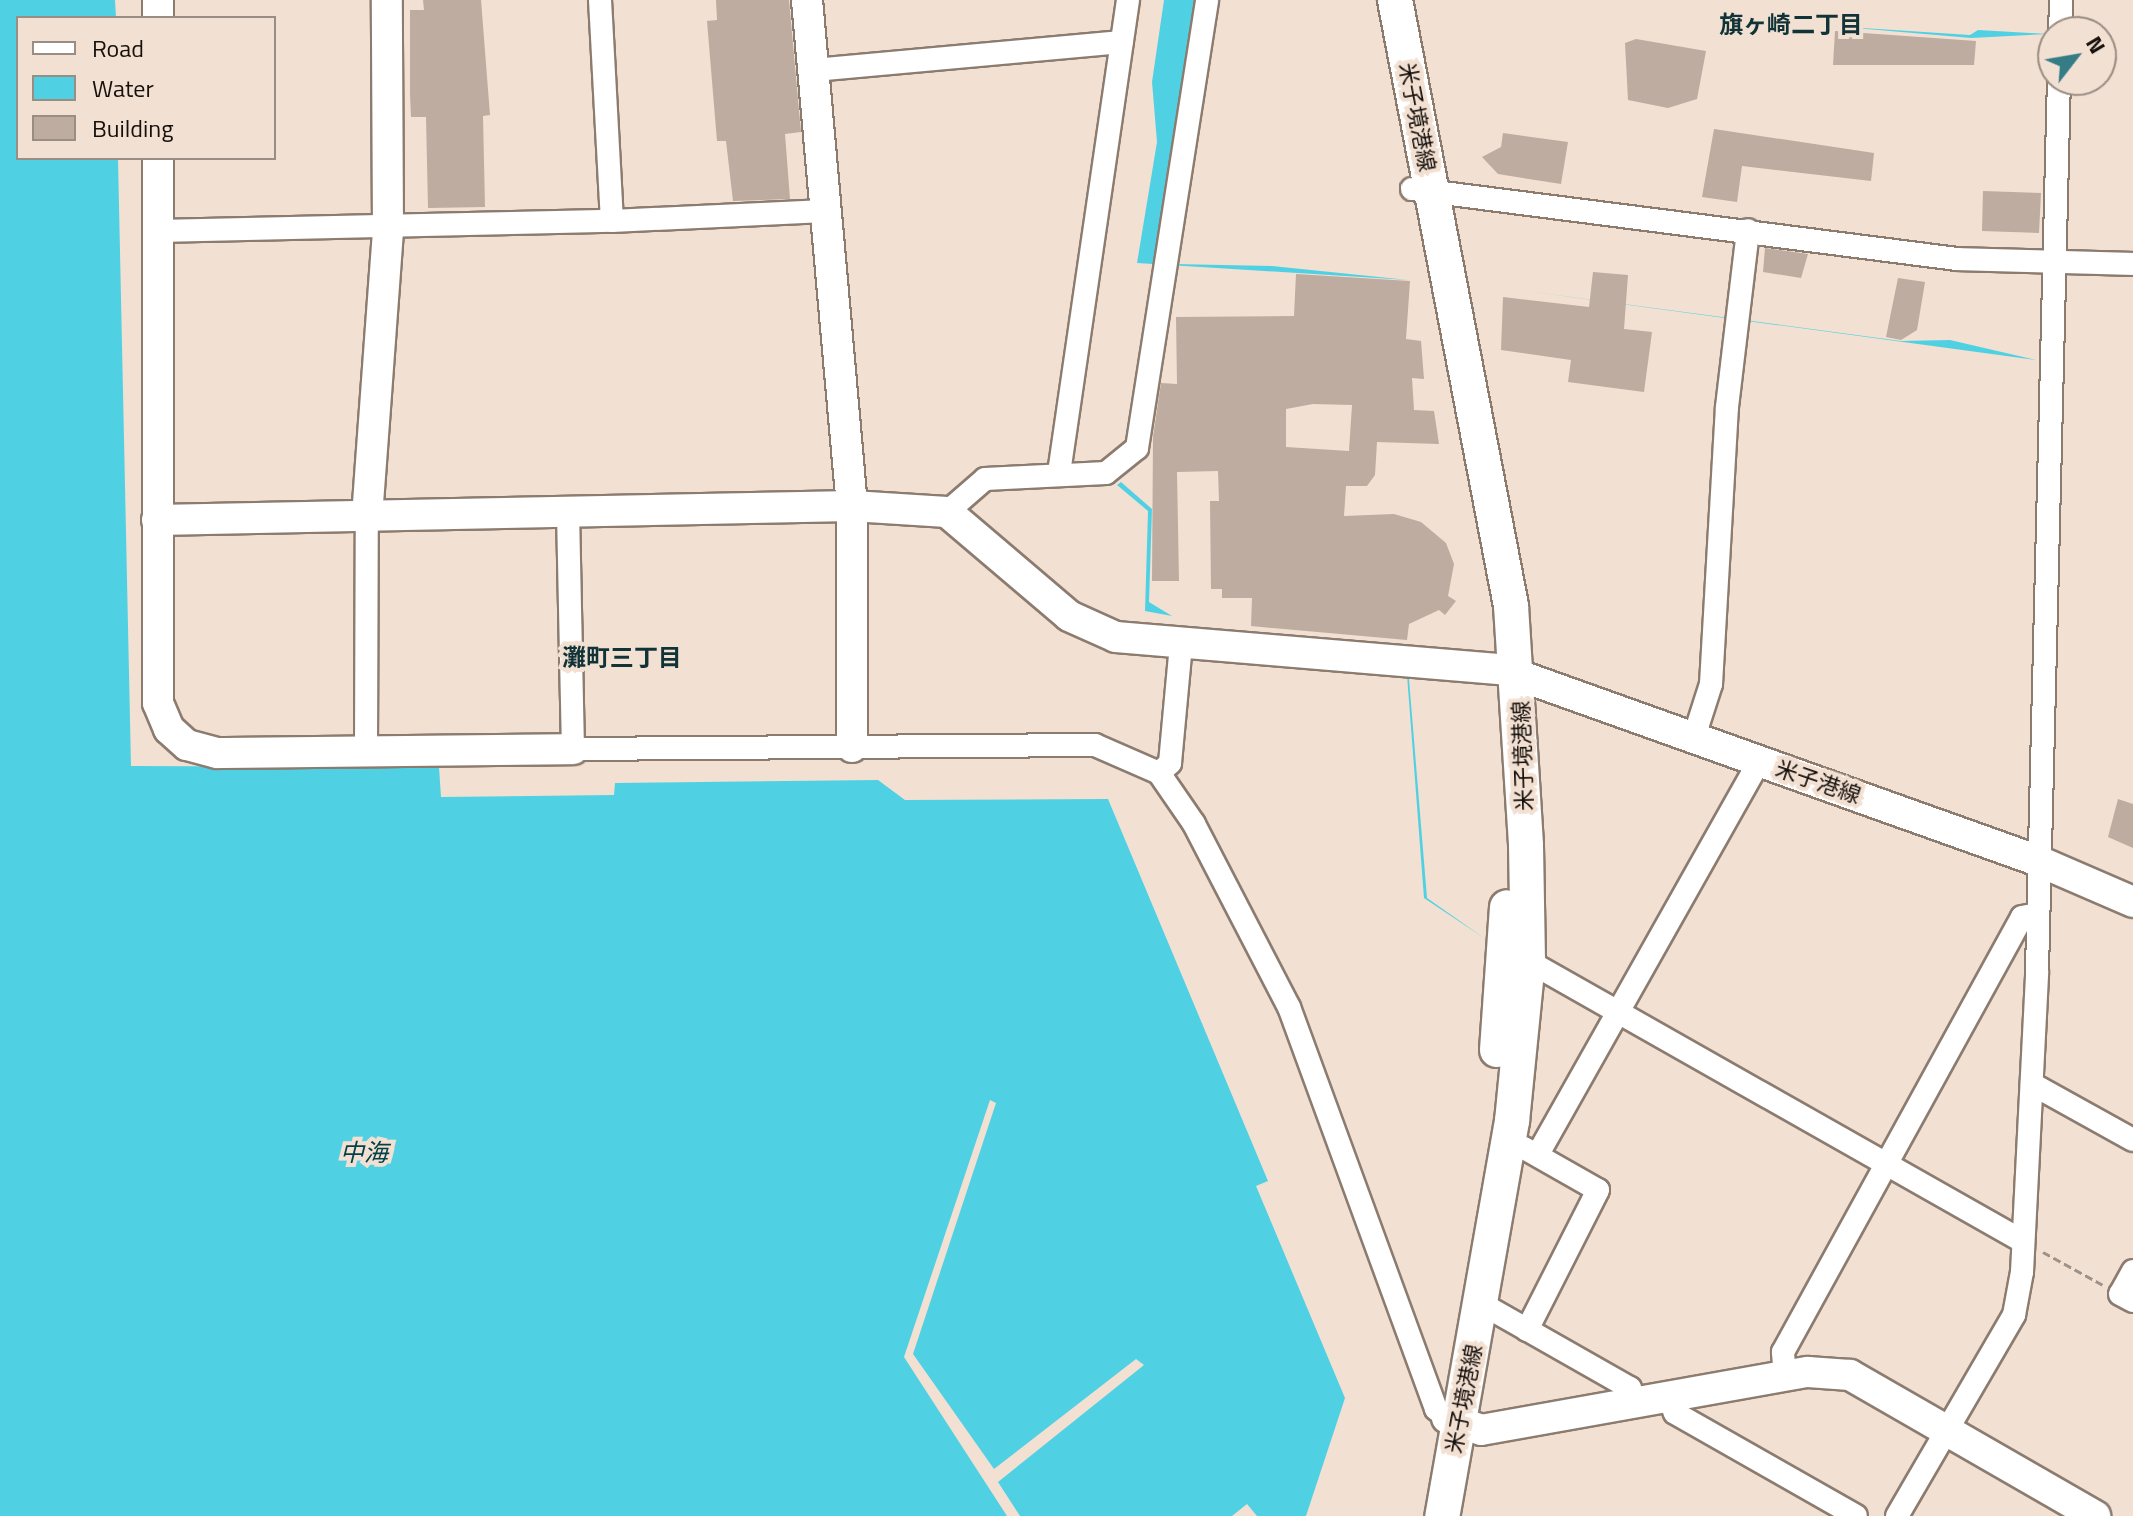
<!DOCTYPE html>
<html>
<head>
<meta charset="utf-8">
<style>
	body { margin:0 }
	#map { position:relative; width:2133px; height:1516px; overflow:hidden; background:#f2e0d2; font-family:"Titillium Web","Noto Sans JP",sans-serif }
	div>[style] { position:absolute }
	.water>* { inset:0; background:#50d1e3 }
	.building>* { inset:0; background:#bdac9f }
	.path>* { height:3px; margin-top:-1.5px; transform-origin:0; background:repeating-linear-gradient(90deg,#9e9187 0 8px,transparent 0 12px) }
	.roads { filter:drop-shadow(2px 0 #8c7c70) drop-shadow(-2px 0 #8c7c70) drop-shadow(0 2px #8c7c70) drop-shadow(0 -2px #8c7c70) }
	.street>* { height:22px; margin:-11px; padding:0 11px; transform-origin:11px; border-radius:11px; background:#fff }
	.secondary>* { height:30px; margin:-15px; padding:0 15px; transform-origin:15px; border-radius:15px; background:#fff }
	.primary>* { height:34px; margin:-17px; padding:0 17px; transform-origin:17px; border-radius:17px; background:#fff }
	span { translate:-50% -50%; white-space:nowrap; text-align:center; line-height:1.15; -webkit-text-stroke:8px #f2e0d2; paint-order:stroke }
	.street-label { font-size:22px; color:#16100c }
	.neighbourhood-label { font-size:24px; color:#113338; font-weight:700 }
	.water-label { font-size:24px; color:#034148; font-style:italic }
	.legend { position:absolute; left:16px; top:16px; width:260px; height:144px; box-sizing:border-box; background:#f2e0d2; border:2px solid #9a8d83; margin:0; padding:10px 14px; list-style:none; font-size:24px; color:#16100c }
	.legend li { display:flex; align-items:center; gap:16px; height:40px }
	.legend b { width:40px; border:2px solid #9a8d83 }
	.north { position:absolute; left:2037px; top:16px; width:80px; height:80px; box-sizing:border-box; background:#f2e0d2; border:2px solid #9a8d83; border-radius:50%; rotate:59deg; font-size:22px; font-weight:700; line-height:32px; text-align:center; color:#16100c }
	.north::after { content:''; display:block; margin:auto; width:28px; height:36px; background:#347c86; clip-path:polygon(50% 0,100% 100%,50% 72%,0 100%) }
</style>
</head>
<body>
<div id="map">
	<div class="water">
		<div style="clip-path:polygon(0 0,115px 0,116px 18px,18px 18px,18px 158px,118px 158px,131px 766px,439px 767px,441px 797px,614px 795px,615px 783px,878px 780px,905px 800px,1108px 799px,1268px 1181px,1256px 1186px,1345px 1398px,1306px 1516px,1257px 1516px,1247px 1504px,1232px 1516px,1020px 1516px,998px 1482px,1144px 1365px,1136px 1359px,994px 1469px,913px 1354px,996px 1103px,990px 1100px,904px 1357px,1007px 1516px,0 1516px)"></div>
		<div style="clip-path:polygon(1164px 0,1197px 0,1173px 264px,1272px 266px,1408px 280px,1137px 263px,1157px 142px,1152px 82px)"></div>
		<div style="clip-path:polygon(1832px 26px,1970px 35px,1978px 30px,2048px 34px,1971px 38px)"></div>
		<div style="clip-path:polygon(1474px 284px,1901px 341px,1950px 340px,2036px 360px)"></div>
		<div style="clip-path:polygon(1121px 482px,1152px 509px,1149px 602px,1172px 616px,1145px 611px,1148px 511px,1117px 485px)"></div>
		<div style="clip-path:polygon(1407px 675px,1453px 679px,1409px 679px,1427px 898px,1484px 938px,1424px 898px)"></div>
	</div>
	<div class="building">
		<div style="clip-path:polygon(423px 0,481px 0,490px 115px,483px 116px,485px 207px,428px 208px,426px 117px,411px 117px,410px 94px,410px 10px,424px 10px)"></div>
		<div style="clip-path:polygon(716px 0,789px 0,801px 132px,785px 134px,790px 199px,733px 201px,726px 141px,717px 141px,707px 21px,717px 20px)"></div>
		<div style="clip-path:polygon(1835px 31px,1976px 41px,1974px 65px,1833px 65px)"></div>
		<div style="clip-path:polygon(1636px 39px,1706px 51px,1697px 99px,1668px 108px,1628px 100px,1625px 43px)"></div>
		<div style="clip-path:polygon(1714px 129px,1874px 153px,1871px 181px,1742px 166px,1737px 202px,1702px 197px)"></div>
		<div style="clip-path:polygon(1503px 133px,1568px 142px,1561px 184px,1498px 174px,1482px 157px,1501px 147px)"></div>
		<div style="clip-path:polygon(1983px 191px,2041px 193px,2039px 233px,1982px 231px)"></div>
		<div style="clip-path:polygon(1765px 248px,1808px 254px,1801px 278px,1763px 272px)"></div>
		<div style="clip-path:polygon(1593px 272px,1628px 275px,1624px 329px,1652px 332px,1644px 392px,1568px 382px,1571px 360px,1501px 350px,1503px 297px,1589px 307px)"></div>
		<div style="clip-path:polygon(evenodd,1296px 274px,1410px 281px,1406px 339px,1421px 341px,1424px 379px,1412px 378px,1414px 410px,1434px 411px,1439px 444px,1377px 442px,1375px 475px,1367px 486px,1346px 486px,1344px 516px,1394px 514px,1421px 522px,1446px 543px,1454px 564px,1448px 596px,1456px 601px,1445px 615px,1439px 610px,1409px 624px,1407px 640px,1251px 626px,1252px 598px,1222px 598px,1222px 589px,1211px 589px,1210px 501px,1219px 501px,1218px 471px,1177px 472px,1179px 581px,1152px 581px,1153px 437px,1161px 383px,1177px 384px,1176px 317px,1294px 316px,1296px 274px,1313px 404px,1352px 405px,1349px 451px,1286px 447px,1286px 409px,1313px 404px)"></div>
		<div style="clip-path:polygon(1898px 278px,1925px 282px,1917px 330px,1901px 340px,1886px 337px)"></div>
		<div style="clip-path:polygon(2118px 799px,2133px 804px,2133px 848px,2108px 837px)"></div>
	</div>
	<div class="path">
		<div style="left:2043px;top:1252px;width:68px;rotate:28.8deg"></div>
	</div>
	<div class="roads">
		<div class="street">
			<div style="left:600px;top:0;width:221px;rotate:86.9deg"></div>
			<div style="left:612px;top:221px;width:213px;rotate:-2.7deg"></div>
			<div style="left:2060px;top:32px;width:32px;rotate:-88deg"></div>
			<div style="left:814px;top:70px;width:309px;rotate:-5.2deg"></div>
			<div style="left:1412px;top:189px;width:549px;rotate:7.32deg"></div>
			<div style="left:1957px;top:259px;width:176px;rotate:1.6deg"></div>
			<div style="left:158px;top:231px;width:454px;rotate:-1.3deg"></div>
			<div style="left:1059px;top:473px;width:478px;rotate:-81.7deg"></div>
			<div style="left:568px;top:512px;width:237px;rotate:88.8deg"></div>
			<div style="left:573px;top:749px;width:522px;rotate:-0.44deg"></div>
			<div style="left:1095px;top:745px;width:70px;rotate:23.6deg"></div>
			<div style="left:1159px;top:773px;width:62px;rotate:55.5deg"></div>
			<div style="left:1194px;top:824px;width:206px;rotate:62.6deg"></div>
			<div style="left:1289px;top:1007px;width:428px;rotate:69.9deg"></div>
			<div style="left:1436px;top:1409px;width:14px;rotate:39deg"></div>
			<div style="left:947px;top:512px;width:50px;rotate:-41deg"></div>
			<div style="left:985px;top:479px;width:121px;rotate:-2.8deg"></div>
			<div style="left:1106px;top:473px;width:40px;rotate:-39deg"></div>
			<div style="left:1137px;top:448px;width:453px;rotate:-81.1deg"></div>
			<div style="left:1694px;top:737px;width:56px;rotate:-72.2deg"></div>
			<div style="left:1711px;top:684px;width:277px;rotate:-86.7deg"></div>
			<div style="left:1727px;top:407px;width:178px;rotate:-83.2deg"></div>
			<div style="left:366px;top:748px;width:231px;rotate:-89.8deg"></div>
			<div style="left:1159px;top:773px;width:15px;rotate:-42deg"></div>
			<div style="left:1170px;top:763px;width:120px;rotate:-84.7deg"></div>
			<div style="left:1528px;top:961px;width:568px;rotate:29.54deg"></div>
			<div style="left:2032px;top:1084px;width:115px;rotate:29deg"></div>
			<div style="left:1524px;top:1148px;width:85px;rotate:29.6deg"></div>
			<div style="left:1598px;top:1190px;width:157px;rotate:116.9deg"></div>
			<div style="left:1538px;top:1154px;width:450px;rotate:-60.6deg"></div>
			<div style="left:2133px;top:1271px;width:26px;rotate:119deg"></div>
			<div style="left:2120px;top:1294px;width:15px;rotate:28deg"></div>
			<div style="left:1482px;top:1304px;width:170px;rotate:29.6deg"></div>
			<div style="left:1630px;top:1388px;width:15px;rotate:82deg"></div>
			<div style="left:1785px;top:1376px;width:24px;rotate:-95deg"></div>
			<div style="left:1783px;top:1352px;width:496px;rotate:-61.2deg"></div>
			<div style="left:2022px;top:917px;width:11px;rotate:-10deg"></div>
			<div style="left:1668px;top:1396px;width:18px;rotate:68deg"></div>
			<div style="left:1675px;top:1413px;width:208px;rotate:29.6deg"></div>
			<div style="left:1897px;top:1516px;width:233px;rotate:-59.8deg"></div>
			<div style="left:2014px;top:1315px;width:44px;rotate:-79.5deg"></div>
			<div style="left:2022px;top:1272px;width:301px;rotate:-87.1deg"></div>
			<div style="left:2037px;top:971px;width:891px;rotate:-88.59deg"></div>
		</div>
		<div class="secondary">
			<div style="left:158px;top:0;width:18px;rotate:90deg"></div>
			<div style="left:807px;top:0;width:508px;rotate:84.92deg"></div>
			<div style="left:852px;top:506px;width:241px;rotate:90deg"></div>
			<div style="left:158px;top:158px;width:545px;rotate:90deg"></div>
			<div style="left:158px;top:703px;width:28px;rotate:67deg"></div>
			<div style="left:169px;top:729px;width:24px;rotate:42deg"></div>
			<div style="left:187px;top:745px;width:31px;rotate:15deg"></div>
			<div style="left:217px;top:753px;width:356px;rotate:-0.6deg"></div>
			<div style="left:367px;top:517px;width:289px;rotate:-85.8deg"></div>
			<div style="left:388px;top:229px;width:229px;rotate:-90.3deg"></div>
			<div style="left:157px;top:520px;width:695px;rotate:-1.15deg"></div>
			<div style="left:852px;top:506px;width:95px;rotate:3.6deg"></div>
			<div style="left:947px;top:512px;width:160px;rotate:40.4deg"></div>
			<div style="left:1069px;top:616px;width:51px;rotate:24.1deg"></div>
			<div style="left:1116px;top:637px;width:386px;rotate:4.8deg"></div>
			<div style="left:1501px;top:669px;width:568px;rotate:19.65deg"></div>
			<div style="left:2036px;top:860px;width:106px;rotate:23.4deg"></div>
			<div style="left:1447px;top:1418px;width:36px;rotate:19deg"></div>
			<div style="left:1481px;top:1430px;width:332px;rotate:-10.1deg"></div>
			<div style="left:1808px;top:1372px;width:42px;rotate:4.1deg"></div>
			<div style="left:1850px;top:1375px;width:283px;rotate:29.9deg"></div>
		</div>
		<div class="primary">
			<div style="left:1395px;top:0;width:617px;rotate:79.16deg"></div>
			<div style="left:1511px;top:606px;width:240px;rotate:86.4deg"></div>
			<div style="left:1526px;top:846px;width:115px;rotate:89deg"></div>
			<div style="left:1528px;top:961px;width:161px;rotate:95.7deg"></div>
			<div style="left:1512px;top:1121px;width:401px;rotate:100deg"></div>
			<div style="left:1497px;top:1050px;width:143px;rotate:-86deg"></div>
		</div>
	</div>
	<div class="street-label">
		<span style="left:1417px;top:117px;rotate:79deg">米子境港線</span>
		<span style="left:1523px;top:756px;rotate:-92deg">米子境港線</span>
		<span style="left:1818px;top:782px;rotate:19deg">米子港線</span>
		<span style="left:1464px;top:1399px;rotate:-79deg">米子境港線</span>
	</div>
	<div class="neighbourhood-label">
		<span style="left:1791px;top:25px">旗ヶ崎二丁目</span>
		<span style="left:622px;top:658px">灘町三丁目</span>
	</div>
	<div class="water-label">
		<span style="left:364px;top:1153px">中海</span>
	</div>
	<ul class="legend">
	<li><b style="height:10px;background:#fff"></b>Road</li>
	<li><b style="height:22px;background:#50d1e3"></b>Water</li>
	<li><b style="height:22px;background:#bdac9f"></b>Building</li>
	</ul>
	<div class="north">N</div>
</div>
</body>
</html>
